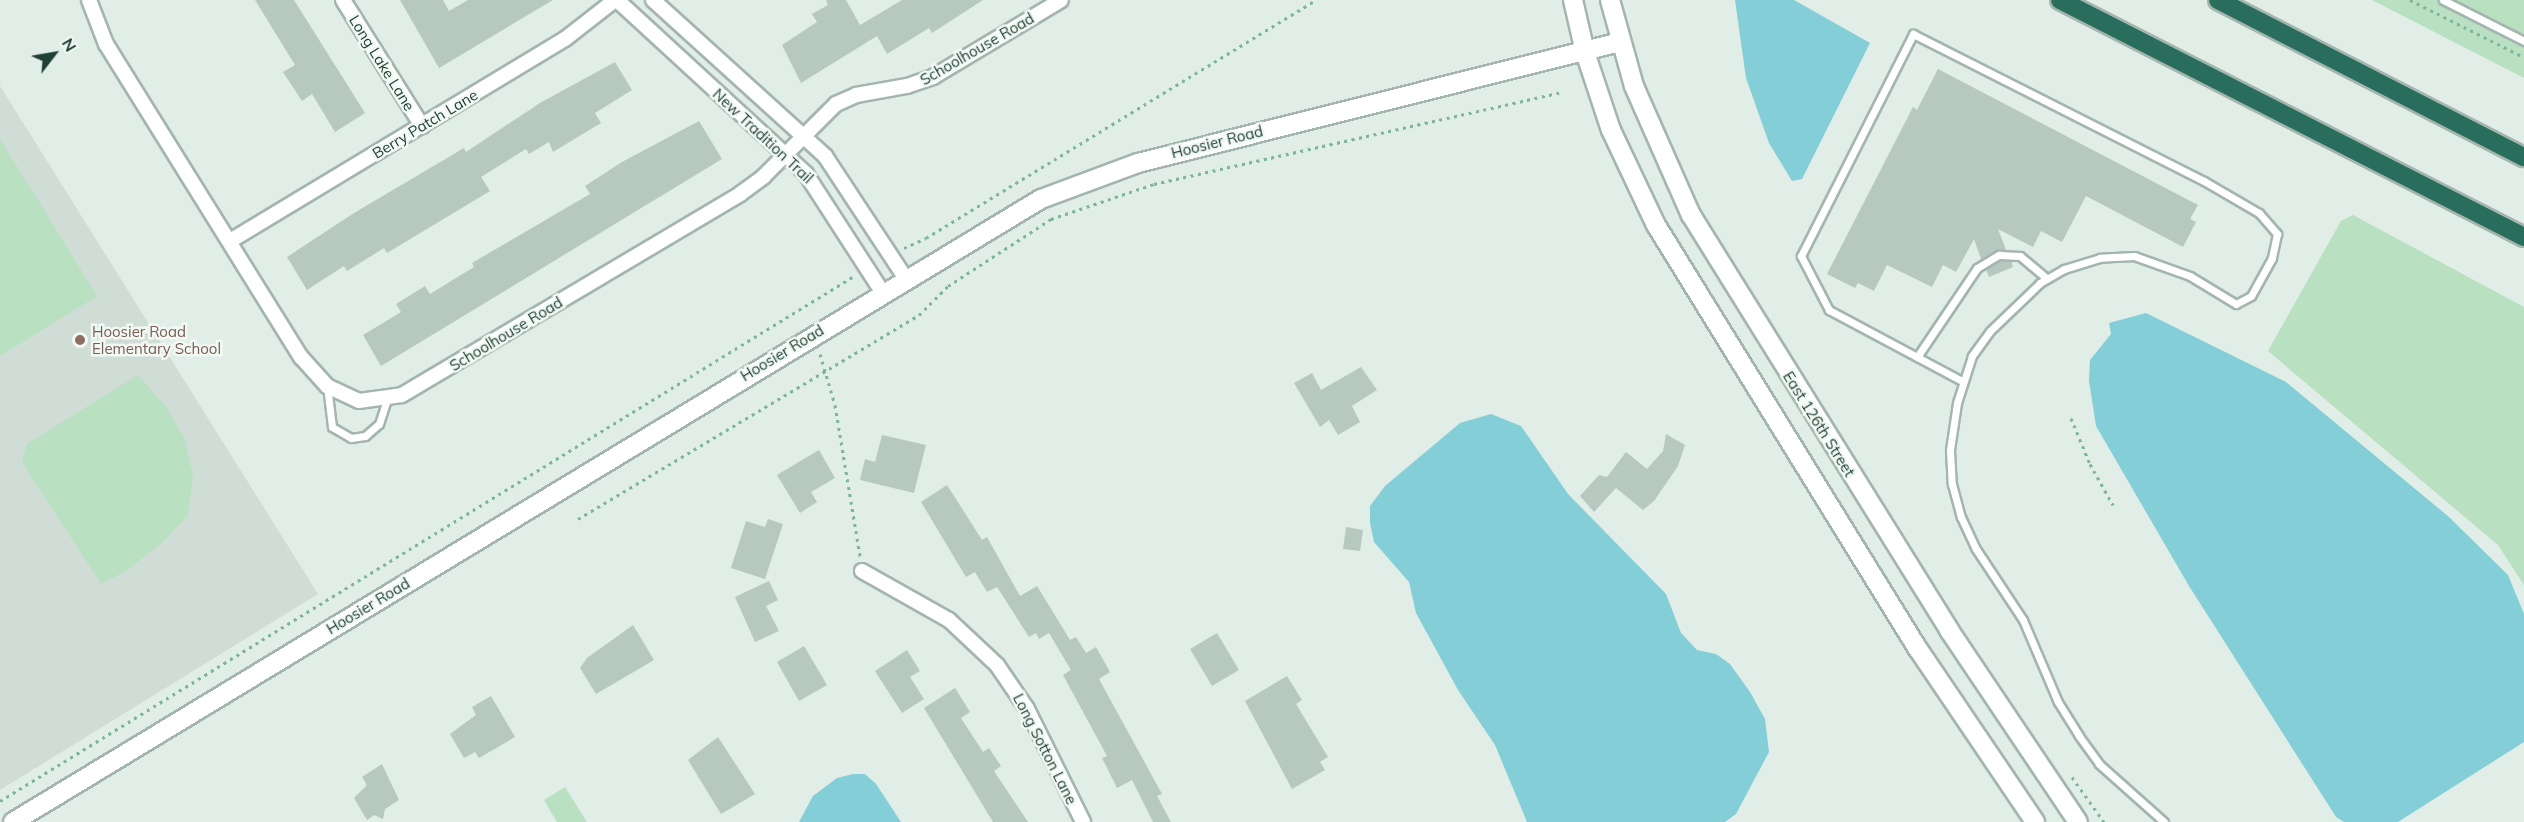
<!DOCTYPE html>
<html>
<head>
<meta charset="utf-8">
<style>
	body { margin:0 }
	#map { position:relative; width:2524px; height:822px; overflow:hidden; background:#e1ede7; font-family:Mulish,sans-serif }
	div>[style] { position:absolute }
	.built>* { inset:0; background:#cfddd6 }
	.green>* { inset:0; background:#b8e0c1 }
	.water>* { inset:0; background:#84ced7 }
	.building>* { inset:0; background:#b6c8c0 }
	.path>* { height:3px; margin-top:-1.5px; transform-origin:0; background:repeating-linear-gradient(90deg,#7eb3a0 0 3px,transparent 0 7.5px) }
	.roads { filter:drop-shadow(2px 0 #a3b5ae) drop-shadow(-2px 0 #a3b5ae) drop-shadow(0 2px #a3b5ae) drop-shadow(0 -2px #a3b5ae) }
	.lane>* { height:7px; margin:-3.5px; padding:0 3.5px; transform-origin:3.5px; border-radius:3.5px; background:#fff }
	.street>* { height:14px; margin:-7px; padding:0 7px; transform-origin:7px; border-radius:7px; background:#fff }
	.secondary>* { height:18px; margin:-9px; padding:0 9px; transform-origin:9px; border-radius:9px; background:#fff }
	.highway>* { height:18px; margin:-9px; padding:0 9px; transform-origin:9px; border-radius:9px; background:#296e5c }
	.dots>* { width:16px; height:16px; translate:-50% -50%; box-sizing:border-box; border:3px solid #f2f9f5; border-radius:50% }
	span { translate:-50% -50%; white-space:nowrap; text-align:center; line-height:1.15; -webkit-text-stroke:5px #f2f9f5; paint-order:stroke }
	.street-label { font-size:15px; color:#203f35 }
	.education-label { font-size:15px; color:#785e54 }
	.left { translate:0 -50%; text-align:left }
	.north { position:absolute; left:24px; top:24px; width:60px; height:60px; -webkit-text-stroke:4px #f2f9f5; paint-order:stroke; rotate:59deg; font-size:16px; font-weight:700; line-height:24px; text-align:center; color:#203f35 }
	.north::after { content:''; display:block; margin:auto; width:21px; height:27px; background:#203f35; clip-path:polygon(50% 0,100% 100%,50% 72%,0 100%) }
</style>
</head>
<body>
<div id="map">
	<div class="built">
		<div style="clip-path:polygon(0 86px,318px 594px,0 790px)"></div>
	</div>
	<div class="green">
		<div style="clip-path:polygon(2372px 0,2524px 0,2524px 78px)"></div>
		<div style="clip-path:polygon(0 139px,97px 296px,0 356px)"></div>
		<div style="clip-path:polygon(2353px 215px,2524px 307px,2524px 585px,2498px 545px,2268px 351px,2341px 221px)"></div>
		<div style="clip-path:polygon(138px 375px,167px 408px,184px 438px,193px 475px,188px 515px,164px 541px,126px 571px,101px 584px,22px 462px,27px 444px)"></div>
		<div style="clip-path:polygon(565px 787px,587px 822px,557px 822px,544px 800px)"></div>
	</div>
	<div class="water">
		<div style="clip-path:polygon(1735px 0,1794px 0,1870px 43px,1802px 179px,1792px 181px,1769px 143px,1746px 78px)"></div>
		<div style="clip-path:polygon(2146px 313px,2286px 382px,2449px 517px,2508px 575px,2524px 614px,2524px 742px,2398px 822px,2344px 822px,2336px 817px,2189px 586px,2096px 426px,2089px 381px,2090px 360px,2111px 334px,2109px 323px)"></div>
		<div style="clip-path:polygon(1491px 414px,1521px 426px,1568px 494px,1666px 594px,1681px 633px,1697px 650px,1716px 654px,1730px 664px,1750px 692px,1765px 719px,1769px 752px,1736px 814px,1725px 822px,1527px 822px,1495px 745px,1458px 690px,1416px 613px,1409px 582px,1374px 542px,1370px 523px,1370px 506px,1385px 486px,1460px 423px)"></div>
		<div style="clip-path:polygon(853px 774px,865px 774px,876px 784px,901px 822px,799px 822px,813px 796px,837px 778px)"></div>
	</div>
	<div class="building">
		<div style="clip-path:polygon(255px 0,294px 0,365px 113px,335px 132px,312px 94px,302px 101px,283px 72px,295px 65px)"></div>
		<div style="clip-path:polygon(400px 0,443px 0,449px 11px,468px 0,553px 0,439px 68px)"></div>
		<div style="clip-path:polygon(826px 0,846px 0,860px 25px,902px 0,983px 0,932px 33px,929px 28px,887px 54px,877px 36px,801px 83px,782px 45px,817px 22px,812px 14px,828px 5px)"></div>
		<div style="clip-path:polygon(615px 62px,632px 90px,595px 113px,601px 123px,553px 152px,549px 142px,529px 154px,526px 149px,481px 177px,490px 191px,387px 253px,384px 248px,347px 271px,344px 266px,307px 290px,287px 257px,354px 213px,464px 148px,466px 152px,540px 103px)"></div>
		<div style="clip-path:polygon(1938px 69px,2198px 205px,2190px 219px,2196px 222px,2183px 247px,2086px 196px,2062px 242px,2041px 231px,2033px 247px,1998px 229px,2006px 250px,1997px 250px,1981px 259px,1974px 239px,1956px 272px,1943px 265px,1932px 287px,1887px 265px,1874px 291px,1858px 283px,1855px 288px,1827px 274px,1913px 107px,1917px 110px)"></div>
		<div style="clip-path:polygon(699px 121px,722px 159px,381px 366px,363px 335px,401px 312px,396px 304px,425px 286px,430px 294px,474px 267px,472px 263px,590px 194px,585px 186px,622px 162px)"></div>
		<div style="clip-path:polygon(2000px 261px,2011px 261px,2013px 267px,1989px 277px,1986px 269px)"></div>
		<div style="clip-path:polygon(1361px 367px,1377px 390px,1352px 406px,1360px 422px,1338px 435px,1329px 420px,1320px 427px,1294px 383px,1312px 373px,1321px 390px)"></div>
		<div style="clip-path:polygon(1666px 434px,1685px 445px,1678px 466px,1654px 501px,1643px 510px,1616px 488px,1594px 512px,1580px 496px,1599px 475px,1607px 477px,1626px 452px,1647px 469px,1663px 451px)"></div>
		<div style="clip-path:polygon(882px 435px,926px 445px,914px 493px,860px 480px,865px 459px,875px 462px)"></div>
		<div style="clip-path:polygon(819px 450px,835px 478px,811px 492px,817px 502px,800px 513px,777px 475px)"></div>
		<div style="clip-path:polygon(947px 485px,982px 540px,987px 537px,1020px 596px,1037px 586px,1070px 640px,1076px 637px,1086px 653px,1096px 647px,1110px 672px,1099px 679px,1162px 794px,1157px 796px,1171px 822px,1153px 822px,1132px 780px,1117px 788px,1102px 758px,1107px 756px,1063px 675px,1071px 670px,1049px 633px,1039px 639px,1036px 633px,1029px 637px,997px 587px,987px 592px,975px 572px,966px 577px,921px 502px)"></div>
		<div style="clip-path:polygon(768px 519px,783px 524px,765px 579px,731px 568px,746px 521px,765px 527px)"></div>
		<div style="clip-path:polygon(1346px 527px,1363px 530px,1360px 551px,1343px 549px)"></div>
		<div style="clip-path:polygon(769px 581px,778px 600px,766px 606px,779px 631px,755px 642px,735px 597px)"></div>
		<div style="clip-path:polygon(633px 625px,654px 660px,596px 694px,580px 668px,587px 658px)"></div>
		<div style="clip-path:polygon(1217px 633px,1239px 670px,1212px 686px,1190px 649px)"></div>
		<div style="clip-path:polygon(804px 646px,827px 685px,799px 701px,777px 662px)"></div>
		<div style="clip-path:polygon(907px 650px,920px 671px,910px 677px,924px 699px,902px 713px,875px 671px)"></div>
		<div style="clip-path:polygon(1287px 676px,1302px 700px,1296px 704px,1328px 757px,1320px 762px,1325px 770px,1292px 789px,1245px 701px)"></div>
		<div style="clip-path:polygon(955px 688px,970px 712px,961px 718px,983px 752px,989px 748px,1001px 766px,994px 771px,1028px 822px,993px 822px,924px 708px)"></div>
		<div style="clip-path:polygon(491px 696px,515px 737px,479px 758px,475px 752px,464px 758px,450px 734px,476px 715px,472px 707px)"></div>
		<div style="clip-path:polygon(718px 737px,755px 794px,721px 814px,688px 760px)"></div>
		<div style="clip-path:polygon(382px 764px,399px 800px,385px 809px,383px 819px,374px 815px,367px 820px,354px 798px,367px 785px,362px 777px)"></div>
	</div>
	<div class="path">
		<div style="left:2410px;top:0;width:127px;rotate:26.6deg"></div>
		<div style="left:904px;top:248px;width:24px;rotate:-24deg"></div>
		<div style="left:926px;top:238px;width:457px;rotate:-31.4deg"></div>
		<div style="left:820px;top:354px;width:53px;rotate:73.6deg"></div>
		<div style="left:835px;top:405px;width:153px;rotate:80.6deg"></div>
		<div style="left:2071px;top:418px;width:50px;rotate:67.6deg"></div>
		<div style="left:2090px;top:464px;width:47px;rotate:60.7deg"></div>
		<div style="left:578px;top:519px;width:397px;rotate:-30.9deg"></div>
		<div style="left:919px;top:315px;width:41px;rotate:-45deg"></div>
		<div style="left:948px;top:286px;width:123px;rotate:-33deg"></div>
		<div style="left:1051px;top:219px;width:109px;rotate:-18.8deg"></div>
		<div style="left:1154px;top:184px;width:418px;rotate:-12.7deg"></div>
		<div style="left:2072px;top:777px;width:55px;rotate:54.6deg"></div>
		<div style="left:0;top:801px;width:1002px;rotate:-31.58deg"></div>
	</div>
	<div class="roads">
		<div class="lane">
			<div style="left:2443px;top:0;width:91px;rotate:26.8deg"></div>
			<div style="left:1917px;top:357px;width:107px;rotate:-56deg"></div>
			<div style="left:1977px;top:268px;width:26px;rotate:-31deg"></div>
			<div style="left:1999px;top:255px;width:21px;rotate:3deg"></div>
			<div style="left:2020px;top:256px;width:35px;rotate:40deg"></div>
			<div style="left:1962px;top:381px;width:151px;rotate:-151.9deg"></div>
			<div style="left:1829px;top:310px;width:61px;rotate:-117.4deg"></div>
			<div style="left:1801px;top:256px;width:249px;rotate:-63.2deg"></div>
			<div style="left:1913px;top:34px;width:326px;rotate:26.8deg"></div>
			<div style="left:2204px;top:181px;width:64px;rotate:30.2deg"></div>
			<div style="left:2259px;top:213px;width:28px;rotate:49deg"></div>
			<div style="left:2277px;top:234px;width:25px;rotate:102deg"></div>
			<div style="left:2272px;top:258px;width:43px;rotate:118.9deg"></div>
			<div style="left:2251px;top:296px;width:17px;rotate:152deg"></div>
			<div style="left:2236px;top:304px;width:54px;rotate:-148.7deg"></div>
			<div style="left:2190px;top:276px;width:59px;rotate:-160.3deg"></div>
			<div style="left:2134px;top:256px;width:34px;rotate:177deg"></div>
			<div style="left:2100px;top:258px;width:38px;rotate:163deg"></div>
			<div style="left:2064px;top:269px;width:28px;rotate:150deg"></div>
			<div style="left:2040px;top:283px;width:69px;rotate:136.2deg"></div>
			<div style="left:1990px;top:331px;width:31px;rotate:126deg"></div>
			<div style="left:1972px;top:356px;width:49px;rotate:107.7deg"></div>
			<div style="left:1957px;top:403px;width:48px;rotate:98.5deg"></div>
			<div style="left:1950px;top:450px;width:34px;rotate:87deg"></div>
			<div style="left:1952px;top:484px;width:34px;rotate:75deg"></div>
			<div style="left:1961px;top:517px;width:35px;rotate:65deg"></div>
			<div style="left:1976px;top:549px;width:85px;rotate:56.5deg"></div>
			<div style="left:2023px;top:620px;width:89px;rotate:66.9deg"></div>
			<div style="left:2058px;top:702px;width:40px;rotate:58deg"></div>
			<div style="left:2079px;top:736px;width:34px;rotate:54deg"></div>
			<div style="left:2099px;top:764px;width:87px;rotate:41.7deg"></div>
			<div style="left:327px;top:386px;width:41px;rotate:83deg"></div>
			<div style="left:332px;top:427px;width:22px;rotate:30deg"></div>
			<div style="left:351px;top:438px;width:14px;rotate:-8deg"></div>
			<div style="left:365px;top:436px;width:18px;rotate:-41deg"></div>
			<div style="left:379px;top:424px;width:26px;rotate:-72deg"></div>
		</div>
		<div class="street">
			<div style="left:89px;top:0;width:47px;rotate:68.9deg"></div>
			<div style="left:106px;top:44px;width:369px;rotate:58.1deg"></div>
			<div style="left:301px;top:357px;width:39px;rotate:48deg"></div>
			<div style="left:327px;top:386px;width:35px;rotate:25deg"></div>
			<div style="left:359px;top:401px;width:43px;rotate:-7.9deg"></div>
			<div style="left:402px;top:395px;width:393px;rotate:-30.7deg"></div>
			<div style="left:740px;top:194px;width:29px;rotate:-36deg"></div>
			<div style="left:763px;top:177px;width:103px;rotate:-45deg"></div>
			<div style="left:836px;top:104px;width:22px;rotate:-24deg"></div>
			<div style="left:856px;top:95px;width:52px;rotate:-10deg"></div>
			<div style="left:907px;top:86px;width:28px;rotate:-19deg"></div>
			<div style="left:933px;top:77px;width:149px;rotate:-31deg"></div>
			<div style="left:343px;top:0;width:149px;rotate:57.9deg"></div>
			<div style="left:617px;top:0;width:257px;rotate:42.6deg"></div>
			<div style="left:806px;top:174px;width:142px;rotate:57.1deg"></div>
			<div style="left:653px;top:0;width:232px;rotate:42.2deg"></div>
			<div style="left:825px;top:156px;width:147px;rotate:56.6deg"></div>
			<div style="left:230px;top:241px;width:391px;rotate:-31.1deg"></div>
			<div style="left:565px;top:39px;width:63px;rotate:-38deg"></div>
			<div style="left:862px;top:571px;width:100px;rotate:29.4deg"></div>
			<div style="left:949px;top:620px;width:66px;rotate:43.2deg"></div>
			<div style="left:997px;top:665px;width:53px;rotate:55.7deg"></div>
			<div style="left:1027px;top:709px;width:126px;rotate:63.6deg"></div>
		</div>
		<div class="secondary">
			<div style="left:1573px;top:0;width:53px;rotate:77deg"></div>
			<div style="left:1585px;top:52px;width:82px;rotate:71.6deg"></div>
			<div style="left:1611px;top:130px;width:105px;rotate:64.7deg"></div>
			<div style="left:1656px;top:225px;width:498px;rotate:58.3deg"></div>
			<div style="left:1918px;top:649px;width:209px;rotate:55.9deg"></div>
			<div style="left:1610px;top:0;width:89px;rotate:74.4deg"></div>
			<div style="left:1634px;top:86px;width:141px;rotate:66.2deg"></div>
			<div style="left:1691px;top:215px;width:489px;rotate:58.1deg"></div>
			<div style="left:1949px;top:630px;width:231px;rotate:56.1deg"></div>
			<div style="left:13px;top:822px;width:1202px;rotate:-31.22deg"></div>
			<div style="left:1041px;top:199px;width:103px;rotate:-20.4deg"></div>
			<div style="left:1138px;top:163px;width:496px;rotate:-14.1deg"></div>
		</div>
		<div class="highway">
			<div style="left:2060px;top:0;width:521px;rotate:27.06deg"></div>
			<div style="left:2218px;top:0;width:344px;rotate:27.2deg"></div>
		</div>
	</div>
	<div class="dots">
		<div style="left:80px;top:340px;background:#8d6e63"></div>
	</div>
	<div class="street-label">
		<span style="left:977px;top:49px;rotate:-30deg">Schoolhouse Road</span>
		<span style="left:382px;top:63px;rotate:58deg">Long Lake Lane</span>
		<span style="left:425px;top:124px;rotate:-31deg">Berry Patch Lane</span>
		<span style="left:763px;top:136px;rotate:43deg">New Tradition Trail</span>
		<span style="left:1217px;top:142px;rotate:-14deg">Hoosier Road</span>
		<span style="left:506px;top:334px;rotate:-31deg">Schoolhouse Road</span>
		<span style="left:782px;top:353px;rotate:-31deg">Hoosier Road</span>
		<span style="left:1819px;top:424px;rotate:58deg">East 126th Street</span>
		<span style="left:368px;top:606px;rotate:-31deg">Hoosier Road</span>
		<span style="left:1045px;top:749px;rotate:63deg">Long Sotton Lane</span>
	</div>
	<div class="education-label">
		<span class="left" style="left:92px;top:340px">Hoosier Road<br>Elementary School</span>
	</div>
	<div class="north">N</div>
</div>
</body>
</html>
